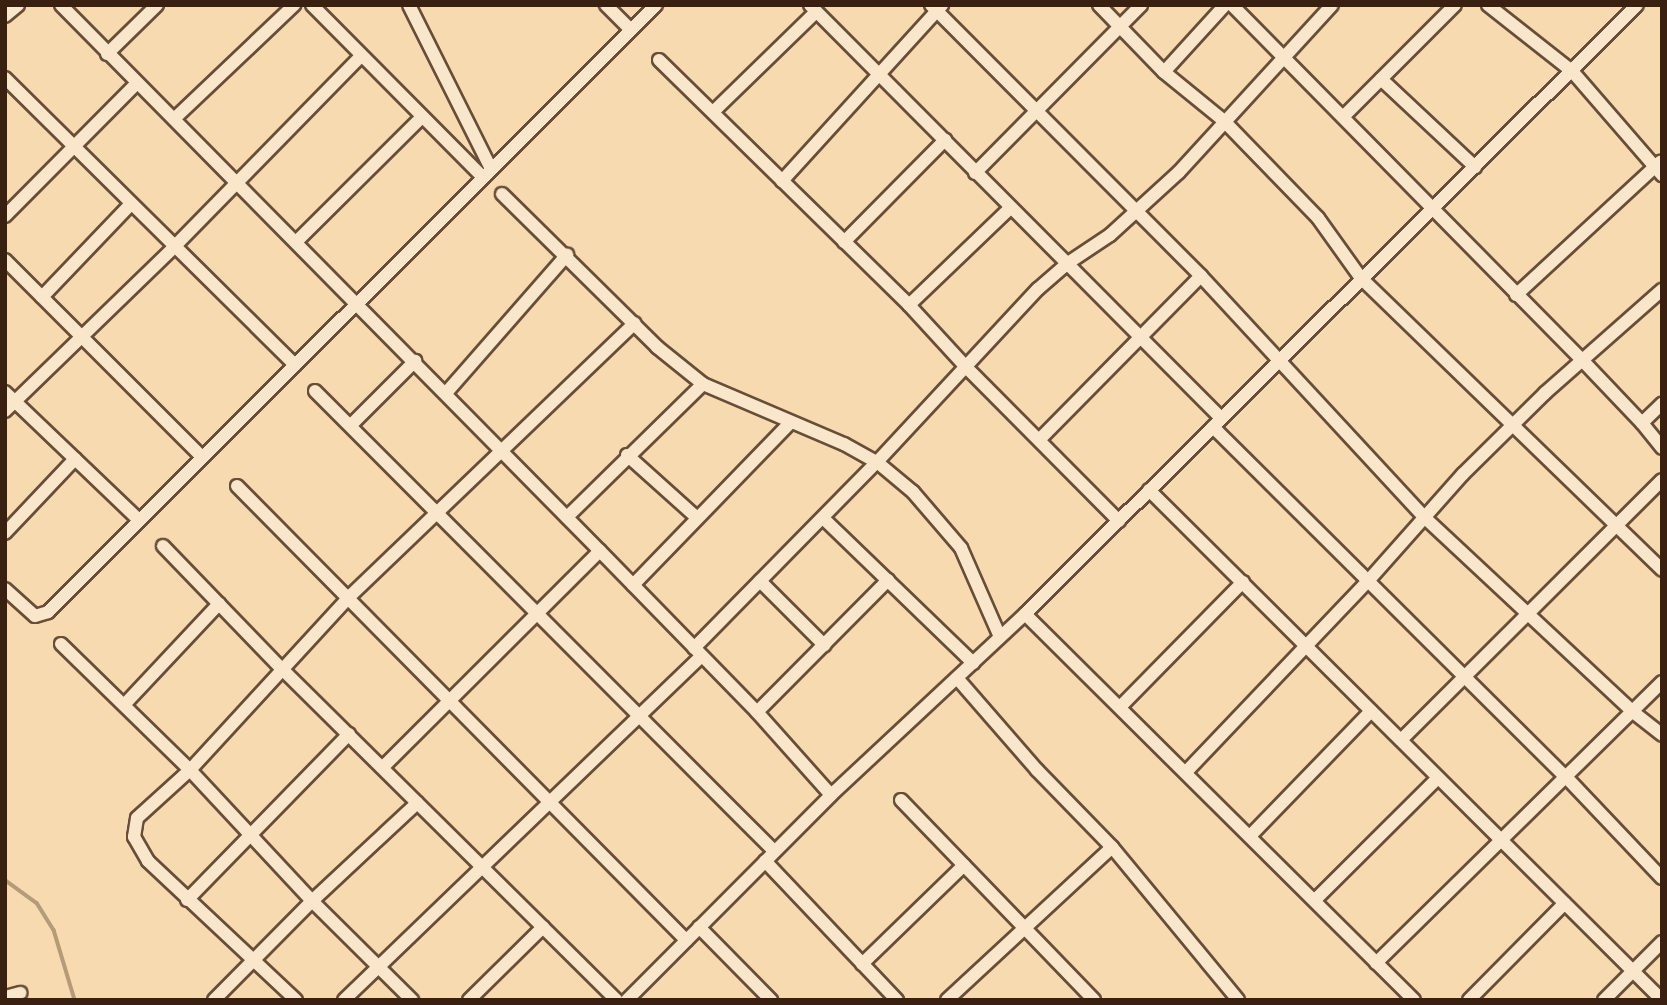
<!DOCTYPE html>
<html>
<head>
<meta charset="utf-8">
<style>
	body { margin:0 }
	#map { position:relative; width:1667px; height:1005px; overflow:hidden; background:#f7daaf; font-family:"IM FELL Great Primer",serif }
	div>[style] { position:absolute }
	.stream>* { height:3.5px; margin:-1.75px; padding:0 1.75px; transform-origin:1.75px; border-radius:1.75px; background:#b69b79 }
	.roads { filter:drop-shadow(2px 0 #684e38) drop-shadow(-2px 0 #684e38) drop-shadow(0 2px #684e38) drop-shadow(0 -2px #684e38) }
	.minor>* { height:12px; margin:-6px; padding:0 6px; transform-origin:6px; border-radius:6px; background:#fae7cb }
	span { translate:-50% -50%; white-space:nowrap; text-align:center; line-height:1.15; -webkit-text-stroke:7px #fae7cb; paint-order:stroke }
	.frame { position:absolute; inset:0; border:7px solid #392010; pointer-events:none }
</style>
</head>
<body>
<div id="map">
	<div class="stream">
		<div style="left:5px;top:880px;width:39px;rotate:36deg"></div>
		<div style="left:37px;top:903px;width:32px;rotate:58deg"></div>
		<div style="left:54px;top:930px;width:73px;rotate:73.3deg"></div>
	</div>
	<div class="roads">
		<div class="minor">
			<div style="left:61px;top:5px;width:767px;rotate:45.37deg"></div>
			<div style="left:600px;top:551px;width:225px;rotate:45.7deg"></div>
			<div style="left:757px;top:712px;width:111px;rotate:48.3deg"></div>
			<div style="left:312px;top:5px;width:243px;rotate:45.2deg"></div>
			<div style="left:409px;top:5px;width:183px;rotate:63.4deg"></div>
			<div style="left:606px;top:5px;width:35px;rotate:45deg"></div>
			<div style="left:810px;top:5px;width:583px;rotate:45.14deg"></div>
			<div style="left:931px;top:5px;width:383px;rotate:45.1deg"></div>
			<div style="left:1201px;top:276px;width:327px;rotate:47.2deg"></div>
			<div style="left:1423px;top:516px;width:287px;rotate:43deg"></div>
			<div style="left:1633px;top:712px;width:37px;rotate:38deg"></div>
			<div style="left:1099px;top:5px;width:93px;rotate:45.9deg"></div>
			<div style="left:1164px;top:72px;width:77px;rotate:39.2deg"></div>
			<div style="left:1224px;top:121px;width:135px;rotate:45.9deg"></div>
			<div style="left:1318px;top:218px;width:74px;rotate:54.4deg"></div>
			<div style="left:1361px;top:278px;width:419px;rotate:44.1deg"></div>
			<div style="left:1232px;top:5px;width:500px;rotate:45.4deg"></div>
			<div style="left:1583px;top:361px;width:86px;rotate:46.4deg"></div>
			<div style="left:1642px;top:423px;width:32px;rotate:51deg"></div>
			<div style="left:1488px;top:5px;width:107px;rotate:38.2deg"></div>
			<div style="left:1572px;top:71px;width:138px;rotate:49.1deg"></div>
			<div style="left:5px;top:16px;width:17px;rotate:-40deg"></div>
			<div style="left:107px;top:54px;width:70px;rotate:-44.4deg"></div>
			<div style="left:659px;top:60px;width:350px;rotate:44.4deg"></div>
			<div style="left:909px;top:305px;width:84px;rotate:47.4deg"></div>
			<div style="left:966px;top:367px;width:217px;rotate:45.2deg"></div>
			<div style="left:1164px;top:72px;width:91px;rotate:-47.7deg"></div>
			<div style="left:5px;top:78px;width:408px;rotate:44.7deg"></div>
			<div style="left:1381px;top:79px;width:129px;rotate:43.1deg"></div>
			<div style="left:713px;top:112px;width:144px;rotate:-44.2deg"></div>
			<div style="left:1343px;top:117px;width:158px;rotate:-45deg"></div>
			<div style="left:174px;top:119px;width:166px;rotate:-43.5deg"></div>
			<div style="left:975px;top:173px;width:236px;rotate:-45.3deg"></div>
			<div style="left:782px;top:181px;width:238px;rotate:-47.7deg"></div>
			<div style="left:502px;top:194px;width:218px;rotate:44.6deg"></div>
			<div style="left:657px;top:347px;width:59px;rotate:38.8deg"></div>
			<div style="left:703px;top:384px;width:153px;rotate:23.1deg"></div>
			<div style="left:844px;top:444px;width:38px;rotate:29deg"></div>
			<div style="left:877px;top:462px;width:47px;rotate:39.8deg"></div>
			<div style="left:913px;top:492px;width:74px;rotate:49.4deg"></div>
			<div style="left:961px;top:548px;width:97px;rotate:66.3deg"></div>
			<div style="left:5px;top:216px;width:187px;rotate:-45.2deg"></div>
			<div style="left:297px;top:241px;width:176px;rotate:-44.8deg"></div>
			<div style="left:844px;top:242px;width:144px;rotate:-45.3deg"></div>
			<div style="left:5px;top:260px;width:279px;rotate:45deg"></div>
			<div style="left:1516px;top:295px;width:197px;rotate:-42.7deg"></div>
			<div style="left:42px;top:297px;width:129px;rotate:-46.3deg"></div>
			<div style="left:909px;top:305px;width:140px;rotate:-43.8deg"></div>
			<div style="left:315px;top:391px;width:650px;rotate:45.06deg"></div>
			<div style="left:5px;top:392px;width:185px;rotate:43.7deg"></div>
			<div style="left:446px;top:393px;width:184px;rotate:-48.8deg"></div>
			<div style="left:5px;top:411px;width:235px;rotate:-44.1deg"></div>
			<div style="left:174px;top:247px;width:266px;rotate:-45.6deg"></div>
			<div style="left:1642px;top:423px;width:28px;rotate:-44deg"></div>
			<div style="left:351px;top:425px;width:91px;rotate:-45deg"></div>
			<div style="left:1213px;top:427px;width:499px;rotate:44.8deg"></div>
			<div style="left:1567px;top:778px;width:138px;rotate:46.5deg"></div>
			<div style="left:1040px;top:439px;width:229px;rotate:-45.4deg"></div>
			<div style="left:627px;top:455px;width:93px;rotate:41.9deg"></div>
			<div style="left:237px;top:486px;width:639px;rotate:45.32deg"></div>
			<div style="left:1149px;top:490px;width:723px;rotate:44.83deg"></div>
			<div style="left:567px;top:517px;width:190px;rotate:-44.4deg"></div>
			<div style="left:823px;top:518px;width:209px;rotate:44deg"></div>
			<div style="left:5px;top:533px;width:102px;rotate:-46.6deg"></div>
			<div style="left:163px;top:546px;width:170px;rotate:46deg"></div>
			<div style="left:281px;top:668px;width:472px;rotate:44.7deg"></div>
			<div style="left:760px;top:581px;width:91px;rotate:45deg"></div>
			<div style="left:633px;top:585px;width:227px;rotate:-45.9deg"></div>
			<div style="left:5px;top:589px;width:40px;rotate:42deg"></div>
			<div style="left:35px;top:616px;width:14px;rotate:-17deg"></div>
			<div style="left:48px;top:612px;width:859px;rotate:-44.95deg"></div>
			<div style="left:1025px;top:614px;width:548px;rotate:44.78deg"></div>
			<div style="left:61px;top:644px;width:180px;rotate:44.3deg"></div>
			<div style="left:190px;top:770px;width:179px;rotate:47deg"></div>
			<div style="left:312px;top:901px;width:141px;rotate:44.7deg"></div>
			<div style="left:694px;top:648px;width:261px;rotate:-45.5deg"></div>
			<div style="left:877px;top:462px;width:236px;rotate:-47.1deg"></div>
			<div style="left:1038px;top:289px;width:40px;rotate:-41deg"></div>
			<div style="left:1068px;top:263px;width:50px;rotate:-33.7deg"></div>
			<div style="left:1110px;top:235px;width:93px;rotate:-42.4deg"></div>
			<div style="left:1179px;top:172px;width:226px;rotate:-47.5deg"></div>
			<div style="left:957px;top:678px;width:122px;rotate:49deg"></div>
			<div style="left:1037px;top:770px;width:107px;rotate:45.8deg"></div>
			<div style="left:1112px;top:847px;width:198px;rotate:50.5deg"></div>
			<div style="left:124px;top:705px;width:139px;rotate:-46.8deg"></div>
			<div style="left:1121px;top:706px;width:174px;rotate:-45.5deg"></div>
			<div style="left:757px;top:712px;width:186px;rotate:-45.2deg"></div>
			<div style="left:1401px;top:740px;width:368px;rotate:-44.9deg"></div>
			<div style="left:383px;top:767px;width:306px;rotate:-44.9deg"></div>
			<div style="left:1186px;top:772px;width:264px;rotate:-46.4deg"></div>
			<div style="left:1368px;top:581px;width:143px;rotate:-48.4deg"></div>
			<div style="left:1463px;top:474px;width:115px;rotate:-44.6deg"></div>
			<div style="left:1545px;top:393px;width:156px;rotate:-41.4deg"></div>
			<div style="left:901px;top:800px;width:278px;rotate:46deg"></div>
			<div style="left:1250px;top:836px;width:174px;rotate:-45.9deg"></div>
			<div style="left:765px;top:861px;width:192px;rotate:46.5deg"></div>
			<div style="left:187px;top:900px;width:232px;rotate:-45.7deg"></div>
			<div style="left:1315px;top:900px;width:173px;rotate:-44.8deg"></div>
			<div style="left:699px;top:927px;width:103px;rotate:45.4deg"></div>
			<div style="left:1376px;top:963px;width:401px;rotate:-44.5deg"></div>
			<div style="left:862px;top:964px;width:142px;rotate:-44.1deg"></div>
			<div style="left:5px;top:997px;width:16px;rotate:-15deg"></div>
			<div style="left:214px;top:1000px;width:139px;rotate:-45.3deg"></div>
			<div style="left:312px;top:901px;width:144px;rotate:-43deg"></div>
			<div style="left:296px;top:1000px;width:203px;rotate:-136.8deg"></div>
			<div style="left:148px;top:861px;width:28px;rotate:-120deg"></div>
			<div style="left:134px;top:837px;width:19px;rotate:-81deg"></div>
			<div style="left:137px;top:818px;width:72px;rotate:-42.2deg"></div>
			<div style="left:190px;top:770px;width:234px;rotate:-47.4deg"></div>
			<div style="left:348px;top:598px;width:397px;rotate:-43.8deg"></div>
			<div style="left:344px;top:1000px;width:496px;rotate:-43.9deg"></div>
			<div style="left:469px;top:1000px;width:104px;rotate:-44.6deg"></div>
			<div style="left:627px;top:1000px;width:289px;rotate:-45.1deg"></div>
			<div style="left:831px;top:795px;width:265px;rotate:-43deg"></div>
			<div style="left:1025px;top:614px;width:863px;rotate:-44.86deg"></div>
			<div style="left:947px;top:1000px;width:225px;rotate:-42.8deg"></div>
			<div style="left:1469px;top:1000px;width:136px;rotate:-45.3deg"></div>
			<div style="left:1604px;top:1000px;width:82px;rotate:-45deg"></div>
		</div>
	</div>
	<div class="frame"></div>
</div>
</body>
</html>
